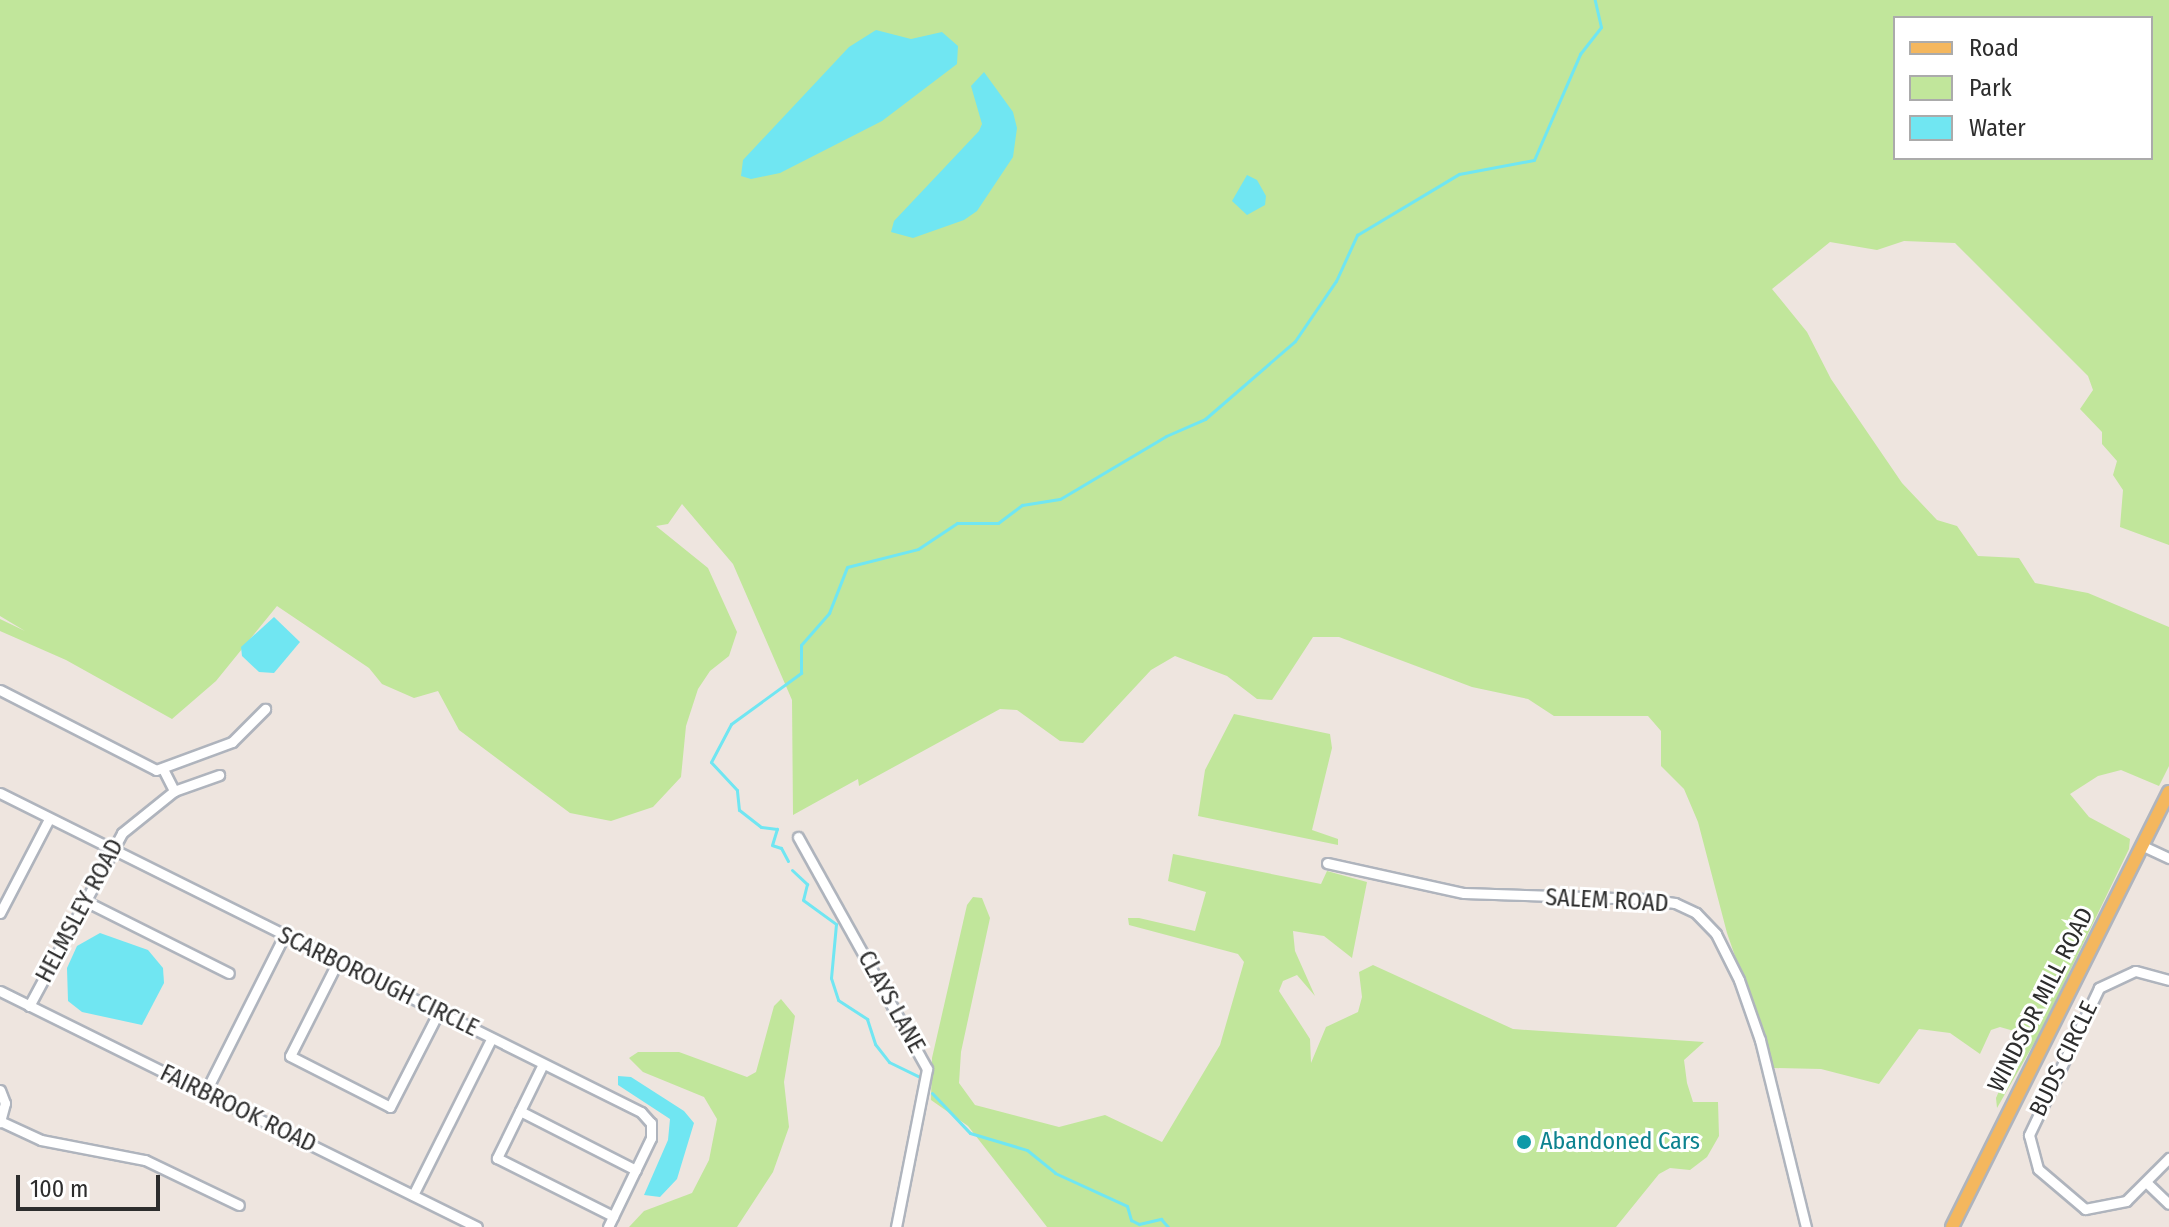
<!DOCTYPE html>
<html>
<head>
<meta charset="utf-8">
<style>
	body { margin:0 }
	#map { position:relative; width:2169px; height:1227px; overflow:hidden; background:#eee5df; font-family:"Fira Sans Condensed",sans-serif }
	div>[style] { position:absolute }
	.green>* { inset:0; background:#c1e69b }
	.water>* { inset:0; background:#70e6f2 }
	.stream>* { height:3px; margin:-1.5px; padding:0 1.5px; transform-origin:1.5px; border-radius:1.5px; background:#70e6f2 }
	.roads { filter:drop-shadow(2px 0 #afb4bd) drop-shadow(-2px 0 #afb4bd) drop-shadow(0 2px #afb4bd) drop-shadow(0 -2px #afb4bd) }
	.minor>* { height:9px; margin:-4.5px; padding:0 4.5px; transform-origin:4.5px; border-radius:4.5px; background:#fff }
	.major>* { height:12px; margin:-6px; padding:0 6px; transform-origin:6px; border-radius:6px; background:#f4b75e }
	.dots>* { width:22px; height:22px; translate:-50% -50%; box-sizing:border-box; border:4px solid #fff; border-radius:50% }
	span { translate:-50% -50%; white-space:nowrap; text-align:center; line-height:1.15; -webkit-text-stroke:6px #fff; paint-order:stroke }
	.street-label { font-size:24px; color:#2d2d2d }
	.culture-label { font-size:24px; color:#0d838f }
	.left { translate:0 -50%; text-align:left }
	.legend { position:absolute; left:1893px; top:16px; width:260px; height:144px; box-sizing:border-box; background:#fff; border:2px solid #ababab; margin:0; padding:10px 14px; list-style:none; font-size:24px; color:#2d2d2d }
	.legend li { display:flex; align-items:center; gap:16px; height:40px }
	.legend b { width:40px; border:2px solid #ababab }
	.scale { position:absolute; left:16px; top:1175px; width:144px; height:36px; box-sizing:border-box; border:4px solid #2d2d2d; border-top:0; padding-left:10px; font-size:24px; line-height:28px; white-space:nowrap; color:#2d2d2d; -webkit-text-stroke:6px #fff; paint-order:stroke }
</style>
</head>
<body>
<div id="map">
	<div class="green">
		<div style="clip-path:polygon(evenodd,0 0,2169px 0,2169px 545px,2120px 527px,2123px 490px,2113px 475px,2117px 461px,2102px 444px,2102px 432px,2080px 409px,2093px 390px,2088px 376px,1955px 243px,1904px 241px,1877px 250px,1830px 242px,1772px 289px,1807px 332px,1831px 379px,1902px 483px,1937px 520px,1957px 526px,1978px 556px,2019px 558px,2035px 583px,2088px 593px,2169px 627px,2169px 766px,2159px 786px,2121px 770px,2098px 776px,2070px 794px,2089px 817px,2130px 839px,2129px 849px,2040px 1033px,1997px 1108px,1996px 1098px,2020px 1043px,2014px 1031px,2000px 1027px,1991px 1030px,1980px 1054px,1950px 1033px,1919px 1029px,1879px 1084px,1821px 1069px,1774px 1068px,1727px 933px,1698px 822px,1684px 789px,1661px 766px,1661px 731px,1648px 716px,1554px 716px,1528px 699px,1472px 687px,1339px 637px,1313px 637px,1272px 700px,1257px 699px,1227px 676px,1175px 656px,1151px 670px,1083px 743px,1060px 741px,1017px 710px,1000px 709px,859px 786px,858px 779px,793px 815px,792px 700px,733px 564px,682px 504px,668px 524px,656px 526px,708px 568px,737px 632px,729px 656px,710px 671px,698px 689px,686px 726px,681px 777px,653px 807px,611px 821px,570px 813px,459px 730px,438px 691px,414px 698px,382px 684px,369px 668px,277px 606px,216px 681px,172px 719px,66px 660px,0 631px,0 619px,25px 631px,0 616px,0 0,1895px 18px,2151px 18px,2151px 158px,1895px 158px,1895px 18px)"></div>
		<div style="clip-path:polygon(1234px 714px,1330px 734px,1332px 748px,1312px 830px,1338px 839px,1338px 845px,1198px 816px,1205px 770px)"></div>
		<div style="clip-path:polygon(1173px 854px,1321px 884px,1327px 871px,1367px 882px,1352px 958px,1324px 936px,1293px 931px,1295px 951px,1315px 996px,1297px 975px,1283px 981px,1279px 991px,1310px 1039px,1311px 1063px,1326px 1027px,1358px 1012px,1362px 997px,1359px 972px,1373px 965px,1513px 1029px,1704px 1042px,1684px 1060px,1687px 1083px,1693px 1102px,1718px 1102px,1719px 1136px,1707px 1157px,1690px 1170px,1670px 1168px,1659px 1174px,1616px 1227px,1047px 1227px,968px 1126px,931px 1100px,932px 1058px,967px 905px,973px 897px,982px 898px,990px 918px,961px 1052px,959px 1083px,975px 1105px,1059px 1127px,1105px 1115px,1162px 1142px,1220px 1045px,1244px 962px,1238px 954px,1129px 925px,1128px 918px,1139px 918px,1195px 931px,1206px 892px,1168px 881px)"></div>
		<div style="clip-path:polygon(781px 999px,795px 1016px,784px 1082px,789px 1127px,773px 1172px,737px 1227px,629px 1227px,644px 1211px,692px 1193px,709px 1160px,717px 1119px,704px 1097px,643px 1072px,629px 1058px,638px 1052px,679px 1052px,747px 1077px,756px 1072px,774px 1006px)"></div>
	</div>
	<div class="water">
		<div style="clip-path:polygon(876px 30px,911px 39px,942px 32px,958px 46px,957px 64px,882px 121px,780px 173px,751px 179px,741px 176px,743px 160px,849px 47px)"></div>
		<div style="clip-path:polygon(984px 72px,1013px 112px,1017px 128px,1013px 157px,977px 211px,964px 220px,913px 238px,891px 232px,894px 221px,979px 131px,982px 124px,971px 86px)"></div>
		<div style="clip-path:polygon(1247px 175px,1257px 180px,1266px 196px,1265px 205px,1247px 215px,1232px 201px)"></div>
		<div style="clip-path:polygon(274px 617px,300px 642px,274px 673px,259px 672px,242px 656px,241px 647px)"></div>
		<div style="clip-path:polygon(100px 933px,148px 950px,163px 968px,164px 983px,142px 1025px,82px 1012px,68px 1001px,67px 968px,77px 946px)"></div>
		<div style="clip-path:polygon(618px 1076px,631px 1077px,684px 1111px,694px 1123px,677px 1179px,660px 1197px,644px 1195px,668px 1140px,670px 1119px,618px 1085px)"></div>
	</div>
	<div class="stream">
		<div style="left:788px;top:861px;width:15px;rotate:-118deg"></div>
		<div style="left:781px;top:848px;width:9px;rotate:-162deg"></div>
		<div style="left:772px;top:845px;width:17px;rotate:-73deg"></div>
		<div style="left:777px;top:829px;width:16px;rotate:-173deg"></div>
		<div style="left:761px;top:827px;width:28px;rotate:-142deg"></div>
		<div style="left:739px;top:810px;width:20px;rotate:-96deg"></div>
		<div style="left:737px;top:790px;width:38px;rotate:-133deg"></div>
		<div style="left:711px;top:762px;width:43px;rotate:-62.2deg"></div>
		<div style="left:731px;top:724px;width:87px;rotate:-36.1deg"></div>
		<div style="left:801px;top:673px;width:28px;rotate:-90deg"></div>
		<div style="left:801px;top:645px;width:43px;rotate:-48.8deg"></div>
		<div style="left:829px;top:613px;width:49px;rotate:-68.6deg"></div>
		<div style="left:847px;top:567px;width:73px;rotate:-14.2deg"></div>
		<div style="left:918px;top:549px;width:47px;rotate:-33.7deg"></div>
		<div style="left:957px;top:523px;width:41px"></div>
		<div style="left:998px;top:523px;width:30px;rotate:-37deg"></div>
		<div style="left:1022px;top:505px;width:38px;rotate:-9deg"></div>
		<div style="left:1060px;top:499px;width:123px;rotate:-30.7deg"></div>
		<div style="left:1166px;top:436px;width:43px;rotate:-23.6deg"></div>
		<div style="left:1205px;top:419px;width:119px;rotate:-40.9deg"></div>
		<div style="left:1295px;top:341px;width:73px;rotate:-55.7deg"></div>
		<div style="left:1336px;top:281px;width:51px;rotate:-65.5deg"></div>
		<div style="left:1357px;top:235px;width:119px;rotate:-30.9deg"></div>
		<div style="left:1459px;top:174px;width:76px;rotate:-10.6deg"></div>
		<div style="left:1534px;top:160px;width:116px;rotate:-66.5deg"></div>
		<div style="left:1580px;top:54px;width:34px;rotate:-52deg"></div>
		<div style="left:1601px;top:27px;width:28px;rotate:-103deg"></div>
		<div style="left:792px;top:870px;width:21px;rotate:43deg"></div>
		<div style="left:807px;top:884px;width:16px;rotate:104deg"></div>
		<div style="left:803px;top:900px;width:41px;rotate:36deg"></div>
		<div style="left:836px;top:924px;width:54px;rotate:95.3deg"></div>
		<div style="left:831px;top:978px;width:23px;rotate:72deg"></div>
		<div style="left:838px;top:1000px;width:35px;rotate:33deg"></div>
		<div style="left:867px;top:1019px;width:26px;rotate:72deg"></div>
		<div style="left:875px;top:1044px;width:23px;rotate:52deg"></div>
		<div style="left:889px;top:1062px;width:34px;rotate:26deg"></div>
		<div style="left:932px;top:1093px;width:55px;rotate:46.5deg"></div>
		<div style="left:970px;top:1133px;width:59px;rotate:16.6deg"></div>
		<div style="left:1027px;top:1150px;width:36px;rotate:39deg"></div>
		<div style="left:1055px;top:1173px;width:79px;rotate:24.6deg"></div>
		<div style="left:1127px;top:1206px;width:15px;rotate:74deg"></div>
		<div style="left:1131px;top:1220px;width:9px;rotate:27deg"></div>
		<div style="left:1139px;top:1224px;width:23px;rotate:-13deg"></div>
		<div style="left:1161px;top:1219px;width:11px;rotate:49deg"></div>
	</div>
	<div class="roads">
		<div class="minor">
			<div style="left:0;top:690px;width:175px;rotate:27.1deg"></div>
			<div style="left:156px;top:770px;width:81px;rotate:-20.2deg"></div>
			<div style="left:232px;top:742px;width:47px;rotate:-45deg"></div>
			<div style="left:163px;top:769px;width:25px;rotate:63deg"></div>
			<div style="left:0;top:793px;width:716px;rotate:26.46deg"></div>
			<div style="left:641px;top:1112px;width:15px;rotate:48deg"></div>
			<div style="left:651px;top:1123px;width:15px;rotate:90deg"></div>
			<div style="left:651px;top:1138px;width:99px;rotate:115.8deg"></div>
			<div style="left:798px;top:837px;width:265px;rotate:60.9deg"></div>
			<div style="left:927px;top:1069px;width:161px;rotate:101.1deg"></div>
			<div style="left:2143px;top:846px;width:29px;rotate:25deg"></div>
			<div style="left:1327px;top:863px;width:140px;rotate:12.4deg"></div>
			<div style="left:1464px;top:893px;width:182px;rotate:1.9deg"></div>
			<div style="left:1646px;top:899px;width:29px;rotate:8deg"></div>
			<div style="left:1675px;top:903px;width:23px;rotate:25deg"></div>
			<div style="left:1696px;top:913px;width:29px;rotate:46deg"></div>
			<div style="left:1716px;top:934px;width:51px;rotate:63.4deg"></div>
			<div style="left:1739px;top:980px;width:64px;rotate:70.7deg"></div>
			<div style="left:1760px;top:1040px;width:193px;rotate:76.2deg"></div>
			<div style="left:83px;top:900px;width:163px;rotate:26.6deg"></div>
			<div style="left:0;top:913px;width:106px;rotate:-62.5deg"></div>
			<div style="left:337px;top:963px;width:104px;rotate:116.8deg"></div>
			<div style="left:290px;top:1056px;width:112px;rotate:27deg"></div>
			<div style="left:390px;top:1107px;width:106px;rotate:-62.9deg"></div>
			<div style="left:2169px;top:980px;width:35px;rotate:-165deg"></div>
			<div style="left:2135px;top:971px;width:40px;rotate:155deg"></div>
			<div style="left:2099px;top:988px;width:163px;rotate:115.5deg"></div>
			<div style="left:2029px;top:1135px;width:35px;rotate:75deg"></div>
			<div style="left:2038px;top:1169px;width:62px;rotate:40.4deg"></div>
			<div style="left:2085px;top:1209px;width:42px;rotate:-11deg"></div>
			<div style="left:2126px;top:1201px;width:61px;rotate:-45deg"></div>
			<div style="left:0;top:991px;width:532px;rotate:26.32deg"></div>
			<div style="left:29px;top:1006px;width:196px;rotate:-61.7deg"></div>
			<div style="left:122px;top:833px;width:67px;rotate:-38.9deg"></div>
			<div style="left:174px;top:791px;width:48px;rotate:-19.6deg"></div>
			<div style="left:543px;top:1064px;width:105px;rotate:116.1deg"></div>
			<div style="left:497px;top:1158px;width:130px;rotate:26.6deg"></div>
			<div style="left:0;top:1090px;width:14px;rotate:69deg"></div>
			<div style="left:5px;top:1103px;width:20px;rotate:105deg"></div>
			<div style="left:205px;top:1093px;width:176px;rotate:-63.3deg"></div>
			<div style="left:520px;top:1111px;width:130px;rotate:27deg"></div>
			<div style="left:0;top:1121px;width:45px;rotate:24.9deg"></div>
			<div style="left:41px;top:1140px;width:106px;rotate:10.9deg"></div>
			<div style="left:145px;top:1160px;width:104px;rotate:25.6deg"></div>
			<div style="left:2147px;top:1183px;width:30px;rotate:44deg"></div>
			<div style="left:413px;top:1195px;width:174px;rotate:-63.4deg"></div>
		</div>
		<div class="major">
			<div style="left:1952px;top:1227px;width:486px;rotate:-63.5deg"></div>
		</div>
	</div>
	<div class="dots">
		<div style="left:1524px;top:1142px;background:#0f9aa8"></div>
	</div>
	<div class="street-label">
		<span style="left:1607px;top:901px;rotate:3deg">SALEM ROAD</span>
		<span style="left:80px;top:911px;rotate:-62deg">HELMSLEY ROAD</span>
		<span style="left:378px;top:982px;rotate:26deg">SCARBOROUGH CIRCLE</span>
		<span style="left:2041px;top:1000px;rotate:-63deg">WINDSOR MILL ROAD</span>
		<span style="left:891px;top:1002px;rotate:61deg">CLAYS LANE</span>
		<span style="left:2064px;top:1059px;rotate:-64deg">BUDS CIRCLE</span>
		<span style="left:238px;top:1109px;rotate:26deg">FAIRBROOK ROAD</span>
	</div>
	<div class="culture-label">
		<span class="left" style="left:1540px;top:1142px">Abandoned Cars</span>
	</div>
	<ul class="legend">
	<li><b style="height:10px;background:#f4b75e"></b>Road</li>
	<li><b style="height:22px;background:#c1e69b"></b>Park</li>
	<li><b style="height:22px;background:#70e6f2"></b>Water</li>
	</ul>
	<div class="scale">100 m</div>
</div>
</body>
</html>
